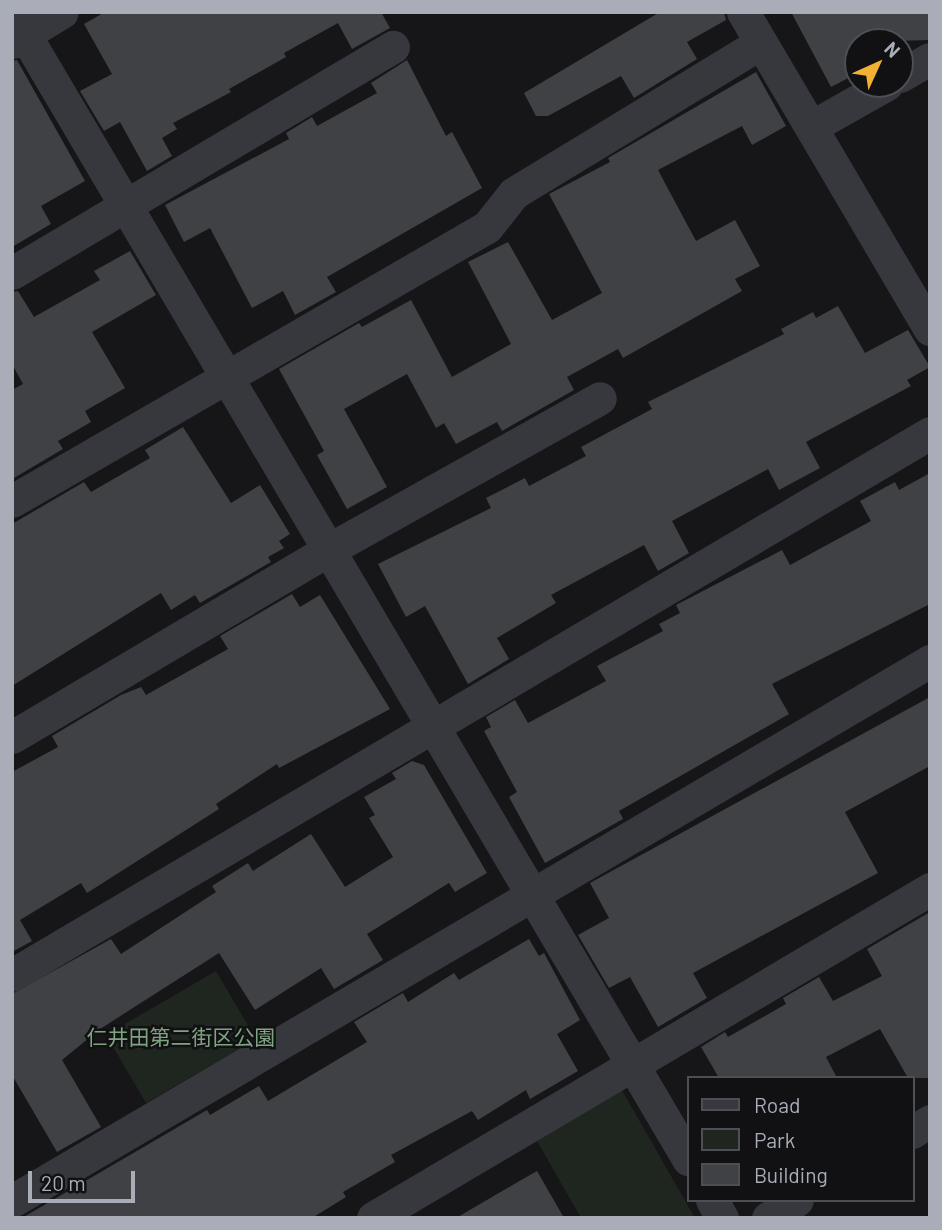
<!DOCTYPE html>
<html>
<head>
<meta charset="utf-8">
<style>
	body { margin:0 }
	#map { position:relative; width:942px; height:1230px; overflow:hidden; background:#161618; font-family:Barlow,"Noto Sans JP",sans-serif }
	div>[style] { position:absolute }
	.green>* { inset:0; background:#1e261f }
	.building>* { inset:0; background:#404145 }
	.street>* { height:33px; margin:-16.5px; padding:0 16.5px; transform-origin:16.5px; border-radius:16.5px; background:#37383d }
	span { translate:-50% -50%; white-space:nowrap; text-align:center; line-height:1.15; -webkit-text-stroke:5px #111113; paint-order:stroke }
	.park-label { font-size:21px; color:#7fa381 }
	.frame { position:absolute; inset:0; border:14px solid #a8adb8; pointer-events:none }
	.legend { position:absolute; left:687px; top:1076px; width:228px; height:126px; box-sizing:border-box; background:#111113; border:2px solid #4d4f55; margin:0; padding:9px 12px; list-style:none; font-size:21px; color:#a8adb8 }
	.legend li { display:flex; align-items:center; gap:14px; height:35px }
	.legend b { width:35px; border:2px solid #4d4f55 }
	.north { position:absolute; left:844px; top:28px; width:70px; height:70px; box-sizing:border-box; background:#111113; border:2px solid #4d4f55; border-radius:50%; rotate:45deg; font-size:19px; font-weight:700; line-height:28px; text-align:center; color:#a8adb8 }
	.north::after { content:''; display:block; margin:auto; width:24px; height:32px; background:#f2b134; clip-path:polygon(50% 0,100% 100%,50% 72%,0 100%) }
	.scale { position:absolute; left:28px; top:1171px; width:107px; height:32px; box-sizing:border-box; border:4px solid #a8adb8; border-top:0; padding-left:9px; font-size:21px; line-height:24px; white-space:nowrap; color:#a8adb8; -webkit-text-stroke:5px #111113; paint-order:stroke }
</style>
</head>
<body>
<div id="map">
	<div class="green">
		<div style="clip-path:polygon(216px 971px,256px 1039px,146px 1103px,106px 1035px)"></div>
		<div style="clip-path:polygon(619px 1085px,695px 1218px,581px 1218px,533px 1134px)"></div>
	</div>
	<div class="building">
		<div style="clip-path:polygon(105px 12px,381px 12px,390px 28px,352px 49px,338px 23px,284px 53px,286px 57px,229px 89px,231px 92px,173px 123px,177px 129px,162px 138px,172px 156px,147px 171px,120px 122px,104px 131px,80px 91px,112px 74px,84px 24px)"></div>
		<div style="clip-path:polygon(660px 12px,724px 12px,726px 20px,687px 42px,697px 59px,634px 98px,621px 76px,548px 116px,536px 116px,524px 93px)"></div>
		<div style="clip-path:polygon(791px 12px,930px 12px,930px 40px,858px 42px,858px 73px,831px 87px)"></div>
		<div style="clip-path:polygon(17px 60px,85px 181px,41px 206px,51px 224px,12px 247px,12px 61px)"></div>
		<div style="clip-path:polygon(407px 60px,446px 136px,452px 132px,482px 188px,327px 277px,336px 292px,295px 315px,283px 291px,252px 308px,210px 228px,184px 242px,165px 205px,289px 139px,286px 133px,312px 117px,317px 126px,377px 93px,371px 83px)"></div>
		<div style="clip-path:polygon(756px 72px,786px 126px,752px 145px,742px 126px,658px 170px,696px 241px,735px 220px,760px 266px,735px 279px,742px 291px,623px 358px,618px 349px,567px 377px,574px 390px,502px 431px,497px 422px,456px 444px,444px 423px,436px 428px,407px 374px,344px 409px,387px 487px,347px 509px,317px 455px,324px 451px,279px 369px,359px 323px,362px 327px,411px 300px,452px 377px,511px 344px,468px 262px,508px 242px,552px 320px,602px 293px,549px 194px,610px 162px,608px 158px)"></div>
		<div style="clip-path:polygon(130px 251px,156px 295px,92px 332px,125px 388px,85px 411px,91px 422px,58px 441px,63px 449px,14px 478px,12px 390px,23px 384px,12px 364px,12px 292px,18px 291px,34px 317px,100px 280px,94px 271px)"></div>
		<div style="clip-path:polygon(838px 306px,865px 353px,908px 330px,930px 367px,907px 380px,911px 386px,806px 442px,820px 468px,779px 490px,768px 469px,672px 521px,689px 553px,658px 571px,644px 545px,551px 595px,556px 603px,497px 638px,509px 659px,468px 684px,425px 606px,406px 617px,378px 564px,491px 508px,486px 498px,525px 478px,529px 486px,586px 456px,581px 447px,652px 409px,648px 402px,784px 334px,781px 329px,813px 312px,816px 318px)"></div>
		<div style="clip-path:polygon(183px 427px,231px 503px,260px 485px,290px 534px,279px 541px,284px 548px,268px 557px,271px 562px,200px 603px,195px 595px,171px 610px,161px 593px,12px 686px,12px 524px,84px 482px,91px 492px,150px 458px,145px 450px)"></div>
		<div style="clip-path:polygon(930px 473px,930px 604px,772px 684px,789px 714px,619px 811px,623px 819px,545px 863px,509px 797px,517px 792px,484px 731px,491px 727px,486px 717px,515px 700px,528px 723px,606px 681px,597px 666px,663px 631px,659px 624px,680px 613px,676px 605px,782px 550px,790px 565px,871px 521px,860px 501px,895px 482px,899px 490px)"></div>
		<div style="clip-path:polygon(292px 594px,300px 607px,320px 595px,390px 709px,279px 768px,277px 764px,216px 804px,219px 809px,87px 893px,81px 883px,20px 920px,32px 941px,12px 952px,12px 772px,58px 747px,52px 736px,121px 695px,141px 687px,146px 695px,228px 649px,220px 636px)"></div>
		<div style="clip-path:polygon(930px 697px,930px 766px,845px 812px,878px 873px,693px 973px,707px 998px,658px 1027px,630px 977px,609px 988px,578px 935px,609px 918px,590px 883px)"></div>
		<div style="clip-path:polygon(412px 761px,424px 765px,487px 873px,455px 892px,449px 883px,367px 934px,383px 960px,334px 989px,321px 968px,255px 1010px,219px 953px,100px 1029px,62px 1060px,101px 1127px,57px 1152px,12px 1075px,12px 994px,111px 939px,121px 954px,216px 892px,212px 886px,248px 863px,253px 871px,311px 834px,345px 887px,393px 857px,369px 818px,375px 815px,364px 797px,396px 779px,392px 773px)"></div>
		<div style="clip-path:polygon(930px 912px,930px 1078px,908px 1078px,880px 1029px,826px 1057px,837px 1078px,719px 1078px,701px 1047px,725px 1032px,728px 1037px,786px 1004px,783px 998px,819px 977px,833px 1001px,882px 976px,867px 949px)"></div>
		<div style="clip-path:polygon(529px 939px,539px 956px,544px 953px,580px 1020px,557px 1034px,578px 1071px,530px 1099px,526px 1090px,478px 1120px,472px 1111px,391px 1155px,395px 1162px,343px 1192px,346px 1197px,312px 1218px,22px 1218px,207px 1110px,210px 1115px,259px 1086px,268px 1101px,367px 1042px,354px 1022px,403px 993px,408px 1002px,454px 973px,459px 980px)"></div>
		<div style="clip-path:polygon(537px 1171px,564px 1218px,456px 1218px,523px 1179px)"></div>
	</div>
	<div class="street">
		<div style="left:743px;top:12px;width:368px;rotate:59.5deg"></div>
		<div style="left:12px;top:13px;width:1331px;rotate:59.46deg"></div>
		<div style="left:12px;top:42px;width:58px;rotate:-31deg"></div>
		<div style="left:900px;top:76px;width:34px;rotate:-30deg"></div>
		<div style="left:811px;top:127px;width:87px;rotate:-29.5deg"></div>
		<div style="left:12px;top:273px;width:443px;rotate:-30.7deg"></div>
		<div style="left:12px;top:501px;width:548px;rotate:-29.98deg"></div>
		<div style="left:487px;top:227px;width:43px;rotate:-51.5deg"></div>
		<div style="left:514px;top:193px;width:289px;rotate:-31.3deg"></div>
		<div style="left:12px;top:737px;width:369px;rotate:-30.6deg"></div>
		<div style="left:330px;top:549px;width:309px;rotate:-29.2deg"></div>
		<div style="left:12px;top:975px;width:1066px;rotate:-30.56deg"></div>
		<div style="left:912px;top:1132px;width:21px;rotate:-31deg"></div>
		<div style="left:712px;top:1200px;width:21px;rotate:61deg"></div>
		<div style="left:12px;top:1201px;width:1065px;rotate:-30.47deg"></div>
		<div style="left:373px;top:1218px;width:647px;rotate:-30.57deg"></div>
		<div style="left:768px;top:1218px;width:34px;rotate:-32deg"></div>
	</div>
	<div class="park-label">
		<span style="left:181px;top:1037px">仁井田第二街区公園</span>
	</div>
	<div class="frame"></div>
	<ul class="legend">
	<li><b style="height:9px;background:#37383d"></b>Road</li>
	<li><b style="height:19px;background:#1e261f"></b>Park</li>
	<li><b style="height:19px;background:#404145"></b>Building</li>
	</ul>
	<div class="north">N</div>
	<div class="scale">20 m</div>
</div>
</body>
</html>
